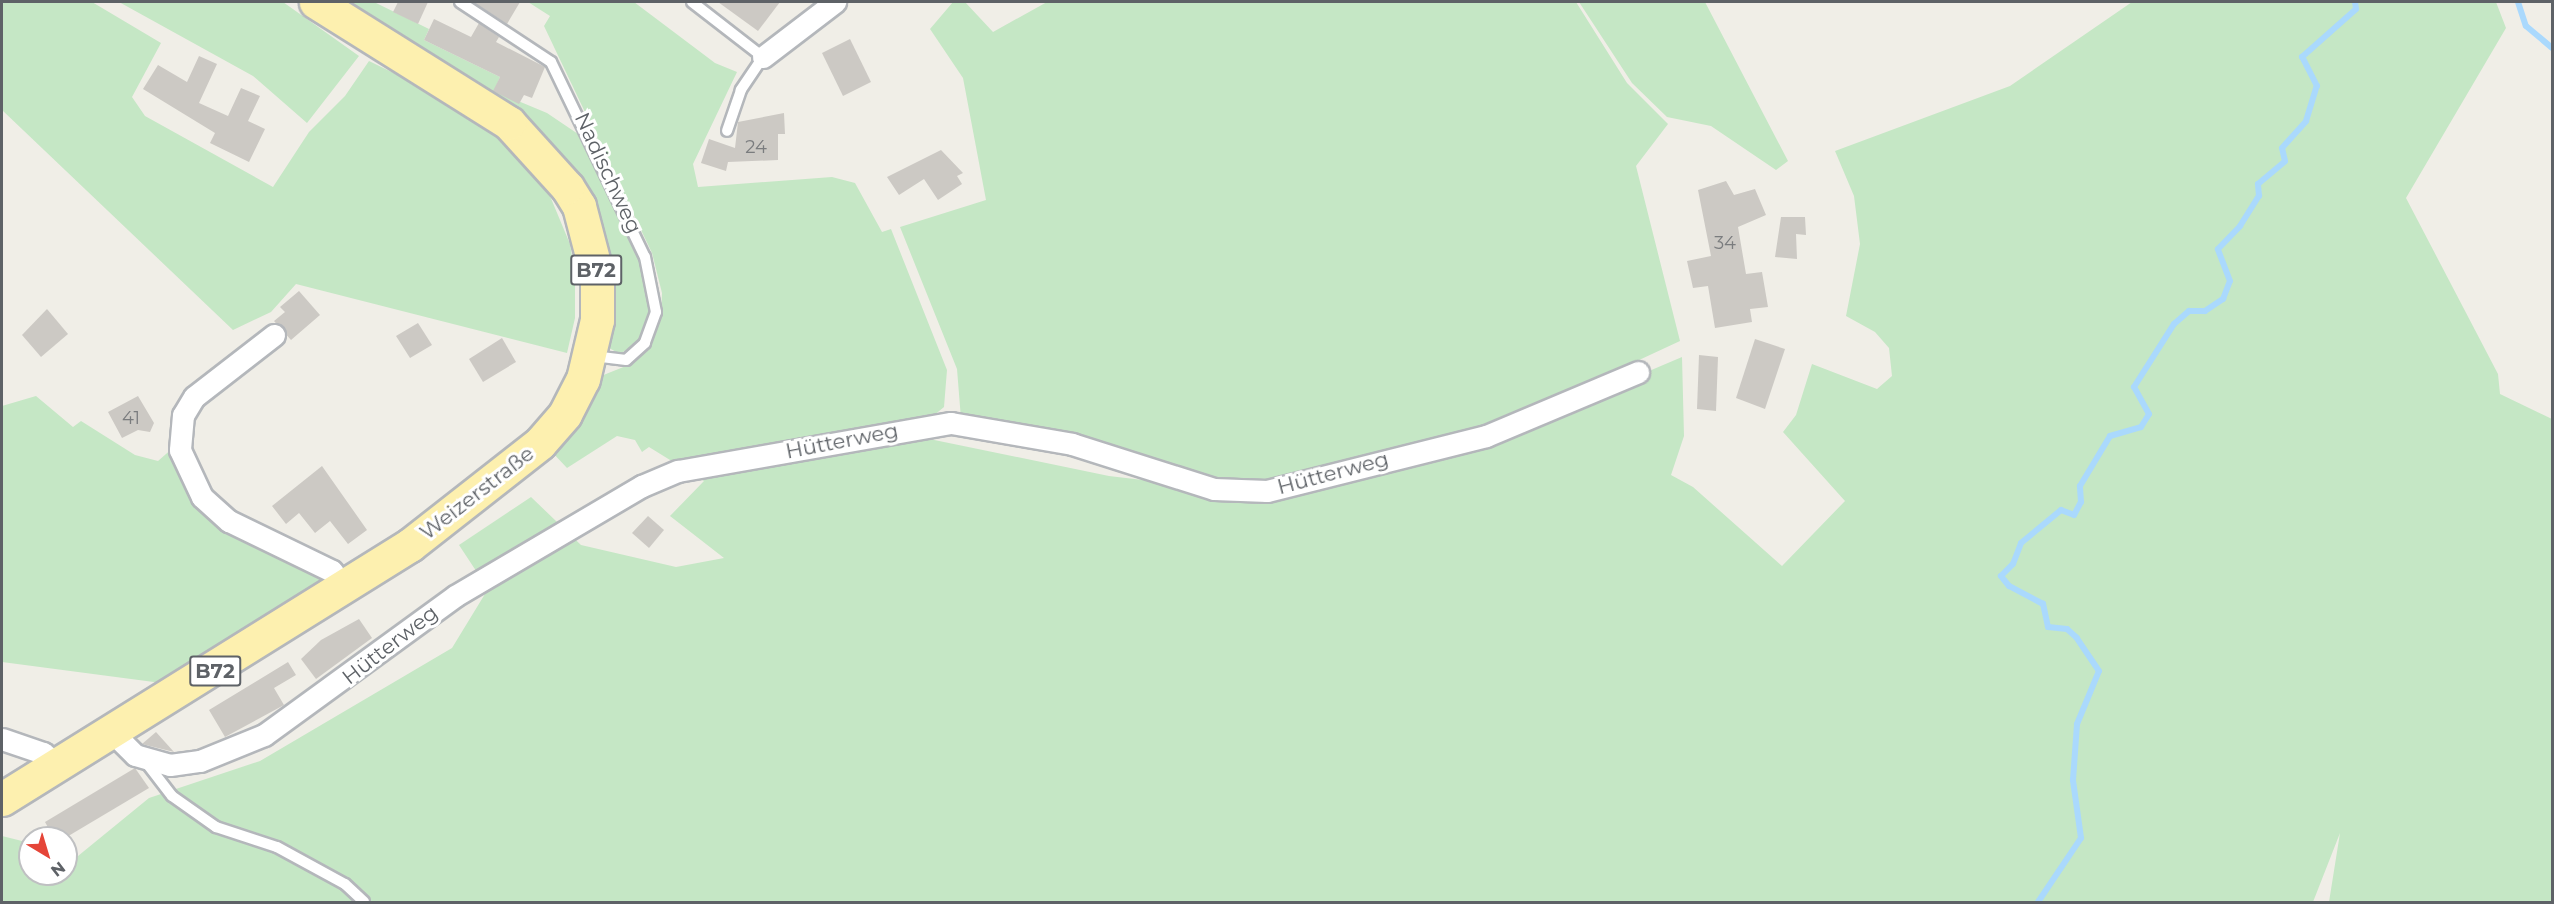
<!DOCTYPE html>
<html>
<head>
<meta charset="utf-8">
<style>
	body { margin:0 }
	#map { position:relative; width:2554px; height:904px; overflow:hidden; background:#f0eee7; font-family:Montserrat,sans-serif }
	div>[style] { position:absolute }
	.green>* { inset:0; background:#c5e7c5 }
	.stream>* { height:6px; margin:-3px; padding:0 3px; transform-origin:3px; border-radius:3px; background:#aad9fd }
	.building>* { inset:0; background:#ccc9c4 }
	.roads { filter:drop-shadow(2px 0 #b4b7bb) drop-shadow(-2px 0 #b4b7bb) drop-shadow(0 2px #b4b7bb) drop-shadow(0 -2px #b4b7bb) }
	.lane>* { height:10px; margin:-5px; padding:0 5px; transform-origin:5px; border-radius:5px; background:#fff }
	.street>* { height:21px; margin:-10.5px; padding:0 10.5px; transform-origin:10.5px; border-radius:10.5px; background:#fff }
	.primary>* { height:33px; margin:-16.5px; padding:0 16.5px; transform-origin:16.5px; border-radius:16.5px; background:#fdf0af }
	span { translate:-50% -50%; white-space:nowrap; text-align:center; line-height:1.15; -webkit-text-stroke:6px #fff; paint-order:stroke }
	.number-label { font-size:18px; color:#7a7c7e }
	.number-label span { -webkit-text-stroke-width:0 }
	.shield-label span { padding:2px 4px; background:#fff; border:2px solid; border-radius:4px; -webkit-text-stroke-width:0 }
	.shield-label { font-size:20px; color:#5e6267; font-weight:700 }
	.street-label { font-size:21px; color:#5e6267 }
	.frame { position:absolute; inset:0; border:3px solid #5e6267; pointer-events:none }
	.north { position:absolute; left:18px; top:826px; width:60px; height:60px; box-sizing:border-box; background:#fff; border:2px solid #bfc0c2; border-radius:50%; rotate:142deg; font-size:16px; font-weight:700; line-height:24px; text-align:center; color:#5e6267 }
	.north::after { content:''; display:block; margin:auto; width:21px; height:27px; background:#e54538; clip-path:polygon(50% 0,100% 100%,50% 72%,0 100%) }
</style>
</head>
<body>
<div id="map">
	<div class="green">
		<div style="clip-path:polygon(2px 2px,92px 2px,161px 43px,132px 97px,145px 116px,273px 187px,309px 132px,345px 96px,369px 61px,408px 80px,506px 143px,545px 184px,570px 244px,575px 274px,575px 318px,567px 353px,296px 284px,271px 312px,233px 330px,2px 110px)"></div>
		<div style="clip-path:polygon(119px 2px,283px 2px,359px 56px,307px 123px,253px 76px)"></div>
		<div style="clip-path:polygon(334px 2px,374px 2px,429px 29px,424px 40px,500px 77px,494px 91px,547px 113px,581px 136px,641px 259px,651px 311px,639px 341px,620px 354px,609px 348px,586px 199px)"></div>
		<div style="clip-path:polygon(528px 2px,634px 2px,715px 63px,737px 72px,693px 164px,698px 187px,832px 177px,855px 183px,882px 232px,891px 229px,947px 370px,944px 407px,910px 435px,1109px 476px,1270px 495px,1602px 391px,1682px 357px,1684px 436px,1671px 475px,1693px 487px,1782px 566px,1845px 501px,1783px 432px,1796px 415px,1812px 364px,1877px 389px,1892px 376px,1889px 348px,1875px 332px,1846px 316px,1860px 244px,1854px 196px,1835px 151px,2010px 86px,2132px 2px,2496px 2px,2506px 28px,2406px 198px,2498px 374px,2500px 394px,2552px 419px,2552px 902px,2329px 902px,2340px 833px,2313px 902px,2px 902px,2px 836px,30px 843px,30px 874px,66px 874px,66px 853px,78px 856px,149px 798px,260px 761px,452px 648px,488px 589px,459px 545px,531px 497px,581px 545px,676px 567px,724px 558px,670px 516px,704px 481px,649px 447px,642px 452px,635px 440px,617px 436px,567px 468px,551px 451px,601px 376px,631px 364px,649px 347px,661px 319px,662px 293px,652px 253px,544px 26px,550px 16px)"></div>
		<div style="clip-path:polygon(953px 2px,965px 2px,993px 32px,1047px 2px,1576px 2px,1627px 83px,1668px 124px,1636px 166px,1680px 341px,1506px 422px,1254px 485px,1213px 485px,1108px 444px,961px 419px,957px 369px,900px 227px,986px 200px,963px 78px,930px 29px)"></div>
		<div style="clip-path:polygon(1579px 2px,1705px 2px,1788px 161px,1776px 170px,1711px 126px,1667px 117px,1632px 83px)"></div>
		<div style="clip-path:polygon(36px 396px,73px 427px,81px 421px,135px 455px,158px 461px,174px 447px,182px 479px,322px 574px,327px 583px,169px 684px,2px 662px,2px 406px)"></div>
	</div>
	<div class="stream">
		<div style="left:2518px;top:2px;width:25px;rotate:72deg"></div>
		<div style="left:2526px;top:26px;width:34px;rotate:40deg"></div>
		<div style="left:2038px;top:902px;width:77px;rotate:-56.1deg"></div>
		<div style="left:2081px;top:838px;width:59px;rotate:-97.9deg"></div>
		<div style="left:2073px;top:780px;width:56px;rotate:-85.9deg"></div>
		<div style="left:2077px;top:724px;width:57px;rotate:-67.5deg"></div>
		<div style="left:2099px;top:671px;width:40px;rotate:-124deg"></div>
		<div style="left:2077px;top:638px;width:13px;rotate:-138deg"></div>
		<div style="left:2067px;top:629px;width:19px;rotate:-174deg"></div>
		<div style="left:2048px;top:627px;width:24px;rotate:-102deg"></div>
		<div style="left:2043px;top:604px;width:38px;rotate:-152deg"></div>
		<div style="left:2009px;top:586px;width:13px;rotate:-129deg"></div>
		<div style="left:2001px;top:576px;width:17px;rotate:-45deg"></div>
		<div style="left:2013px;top:564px;width:22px;rotate:-69deg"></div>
		<div style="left:2021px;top:543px;width:52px;rotate:-39.5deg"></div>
		<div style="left:2061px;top:510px;width:14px;rotate:21deg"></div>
		<div style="left:2074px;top:515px;width:15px;rotate:-62deg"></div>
		<div style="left:2081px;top:502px;width:16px;rotate:-94deg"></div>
		<div style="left:2080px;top:486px;width:58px;rotate:-59deg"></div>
		<div style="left:2110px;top:436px;width:32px;rotate:-16deg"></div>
		<div style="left:2141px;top:427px;width:15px;rotate:-58deg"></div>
		<div style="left:2149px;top:414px;width:31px;rotate:-119deg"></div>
		<div style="left:2134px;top:387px;width:75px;rotate:-57.6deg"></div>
		<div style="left:2174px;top:324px;width:20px;rotate:-41deg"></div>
		<div style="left:2189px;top:311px;width:16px"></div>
		<div style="left:2205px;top:311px;width:22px;rotate:-34deg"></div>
		<div style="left:2223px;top:299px;width:19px;rotate:-69deg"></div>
		<div style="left:2230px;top:281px;width:34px;rotate:-111deg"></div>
		<div style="left:2218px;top:249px;width:32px;rotate:-46deg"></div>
		<div style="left:2240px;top:226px;width:36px;rotate:-58deg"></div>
		<div style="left:2259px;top:196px;width:12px;rotate:-95deg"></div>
		<div style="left:2258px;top:184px;width:35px;rotate:-40deg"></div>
		<div style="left:2285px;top:161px;width:13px;rotate:-103deg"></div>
		<div style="left:2282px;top:148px;width:36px;rotate:-48deg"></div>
		<div style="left:2306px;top:121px;width:37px;rotate:-73deg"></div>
		<div style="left:2317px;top:86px;width:33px;rotate:-117deg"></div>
		<div style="left:2302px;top:57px;width:72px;rotate:-41.6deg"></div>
		<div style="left:2356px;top:9px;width:7px;rotate:-98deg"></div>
	</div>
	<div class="building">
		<div style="clip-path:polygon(398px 2px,428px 2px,418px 24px,393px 12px)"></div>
		<div style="clip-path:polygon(473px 2px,520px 2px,507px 24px)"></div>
		<div style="clip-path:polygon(718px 2px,780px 2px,758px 31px)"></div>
		<div style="clip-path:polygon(434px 19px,471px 37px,479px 23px,499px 37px,496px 42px,545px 67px,532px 98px,524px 95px,519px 104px,493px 91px,500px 77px,424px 40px)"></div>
		<div style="clip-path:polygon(850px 39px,871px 82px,843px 96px,822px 53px)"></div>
		<div style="clip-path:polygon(199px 56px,217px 64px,199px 103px,228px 116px,241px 88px,260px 96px,248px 121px,265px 129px,249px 162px,210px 143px,215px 133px,143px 89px,158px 65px,187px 82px)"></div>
		<div style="clip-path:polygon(784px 113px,785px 134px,778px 134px,778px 160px,728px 162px,726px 171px,701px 163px,709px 139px,735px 148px,738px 122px)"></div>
		<div style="clip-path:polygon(941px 150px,963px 173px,957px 176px,962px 184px,938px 200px,924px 179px,899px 195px,887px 177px)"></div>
		<div style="clip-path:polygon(1726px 181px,1734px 195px,1755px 189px,1766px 215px,1738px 227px,1746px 274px,1762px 272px,1768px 307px,1750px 309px,1752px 322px,1715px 328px,1708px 286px,1693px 288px,1687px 261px,1711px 256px,1698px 190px)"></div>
		<div style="clip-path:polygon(1781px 217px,1805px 217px,1806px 235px,1796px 234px,1797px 259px,1775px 257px)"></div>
		<div style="clip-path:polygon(299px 291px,320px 315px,291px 340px,274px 321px,285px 312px,280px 307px)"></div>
		<div style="clip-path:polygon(47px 309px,68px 334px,41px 357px,22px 335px)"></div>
		<div style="clip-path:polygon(418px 323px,432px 345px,410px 358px,396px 336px)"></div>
		<div style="clip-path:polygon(502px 338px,516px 362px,483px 382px,469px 359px)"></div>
		<div style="clip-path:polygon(1755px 339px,1785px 349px,1765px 409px,1736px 398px)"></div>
		<div style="clip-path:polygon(1699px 355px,1718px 357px,1716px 411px,1697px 409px)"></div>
		<div style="clip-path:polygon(138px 396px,154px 423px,150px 432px,138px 430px,122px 438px,108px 412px)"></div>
		<div style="clip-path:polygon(322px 466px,367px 530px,348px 544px,330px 521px,315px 533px,299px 513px,286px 524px,272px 506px)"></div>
		<div style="clip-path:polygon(648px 516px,664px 530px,649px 548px,632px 533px)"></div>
		<div style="clip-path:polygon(359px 619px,372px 638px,316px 679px,301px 659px,321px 640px)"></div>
		<div style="clip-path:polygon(288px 662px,296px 675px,274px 688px,284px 705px,225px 737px,209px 710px)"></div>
		<div style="clip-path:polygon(156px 732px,174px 752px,142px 744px)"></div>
		<div style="clip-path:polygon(135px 768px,149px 788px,65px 838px,54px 838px,45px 822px)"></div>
	</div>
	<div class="roads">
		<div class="lane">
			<div style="left:460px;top:2px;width:109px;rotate:33.4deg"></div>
			<div style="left:551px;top:62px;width:216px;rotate:64.3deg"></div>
			<div style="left:645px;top:257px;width:56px;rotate:78.7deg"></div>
			<div style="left:656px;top:312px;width:33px;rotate:110deg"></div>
			<div style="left:645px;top:343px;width:25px;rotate:138deg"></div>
			<div style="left:626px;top:360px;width:33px;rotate:-173deg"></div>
			<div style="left:692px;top:2px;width:90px;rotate:37.8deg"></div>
			<div style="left:763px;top:57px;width:40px;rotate:124deg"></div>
			<div style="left:741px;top:90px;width:43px;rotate:108.9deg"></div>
			<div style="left:145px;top:761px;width:44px;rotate:52.4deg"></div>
			<div style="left:172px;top:796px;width:54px;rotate:35.2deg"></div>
			<div style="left:216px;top:827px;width:64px;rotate:18.2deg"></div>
			<div style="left:277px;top:847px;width:77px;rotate:28.6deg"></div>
			<div style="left:345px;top:884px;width:26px;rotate:43deg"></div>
		</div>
		<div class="street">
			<div style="left:763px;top:57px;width:91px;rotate:-37.4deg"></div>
			<div style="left:274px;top:335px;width:101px;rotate:142.2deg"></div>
			<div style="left:194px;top:397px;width:21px;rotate:121deg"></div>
			<div style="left:183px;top:415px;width:35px;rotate:95deg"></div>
			<div style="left:180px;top:450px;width:52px;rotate:64.9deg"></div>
			<div style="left:202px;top:497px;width:36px;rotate:42deg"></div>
			<div style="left:229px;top:521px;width:114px;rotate:25.9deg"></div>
			<div style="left:332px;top:571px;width:21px;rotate:53deg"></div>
			<div style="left:113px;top:733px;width:31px;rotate:45deg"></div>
			<div style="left:135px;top:755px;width:36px;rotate:16deg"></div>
			<div style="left:170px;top:765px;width:30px;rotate:-8deg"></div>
			<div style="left:200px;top:761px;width:69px;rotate:-22.1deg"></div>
			<div style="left:264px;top:735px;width:236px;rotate:-36deg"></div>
			<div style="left:455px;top:596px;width:217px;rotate:-30.5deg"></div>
			<div style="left:642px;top:486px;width:39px;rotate:-23deg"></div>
			<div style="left:678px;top:471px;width:277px;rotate:-10deg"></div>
			<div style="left:951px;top:423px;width:123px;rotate:9.8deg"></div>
			<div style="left:1072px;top:444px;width:149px;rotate:17.6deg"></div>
			<div style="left:1214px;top:489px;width:53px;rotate:2.2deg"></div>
			<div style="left:1267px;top:491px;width:226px;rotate:-14.1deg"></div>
			<div style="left:1486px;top:436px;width:165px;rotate:-22.8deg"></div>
			<div style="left:2px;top:739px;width:43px;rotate:18.9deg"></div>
			<div style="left:43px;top:753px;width:21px;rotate:39deg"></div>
		</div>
		<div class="primary">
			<div style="left:2px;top:799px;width:481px;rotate:-31.9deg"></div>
			<div style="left:410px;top:545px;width:165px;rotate:-38.1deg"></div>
			<div style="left:540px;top:443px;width:38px;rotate:-49deg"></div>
			<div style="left:565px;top:414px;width:39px;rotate:-63deg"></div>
			<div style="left:583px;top:379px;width:61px;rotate:-76.7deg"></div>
			<div style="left:597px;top:320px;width:45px;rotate:-90deg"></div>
			<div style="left:597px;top:275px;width:71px;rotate:-104.6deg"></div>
			<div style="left:579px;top:206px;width:22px;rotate:-122deg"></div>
			<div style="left:567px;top:187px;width:86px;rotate:-132.2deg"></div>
			<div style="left:509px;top:123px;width:228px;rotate:-147.9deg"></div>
		</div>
	</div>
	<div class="number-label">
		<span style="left:756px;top:147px">24</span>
		<span style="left:1725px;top:243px">34</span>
		<span style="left:131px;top:418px">41</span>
	</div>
	<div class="shield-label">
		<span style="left:596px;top:270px">B72</span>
		<span style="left:215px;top:671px">B72</span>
	</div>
	<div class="street-label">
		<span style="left:608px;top:173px;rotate:65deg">Nadischweg</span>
		<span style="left:842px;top:441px;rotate:-11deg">Hütterweg</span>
		<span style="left:1333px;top:473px;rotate:-15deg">Hütterweg</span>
		<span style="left:477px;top:493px;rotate:-38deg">Weizerstraße</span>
		<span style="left:390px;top:645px;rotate:-38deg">Hütterweg</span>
	</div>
	<div class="frame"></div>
	<div class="north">N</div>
</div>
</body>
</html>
